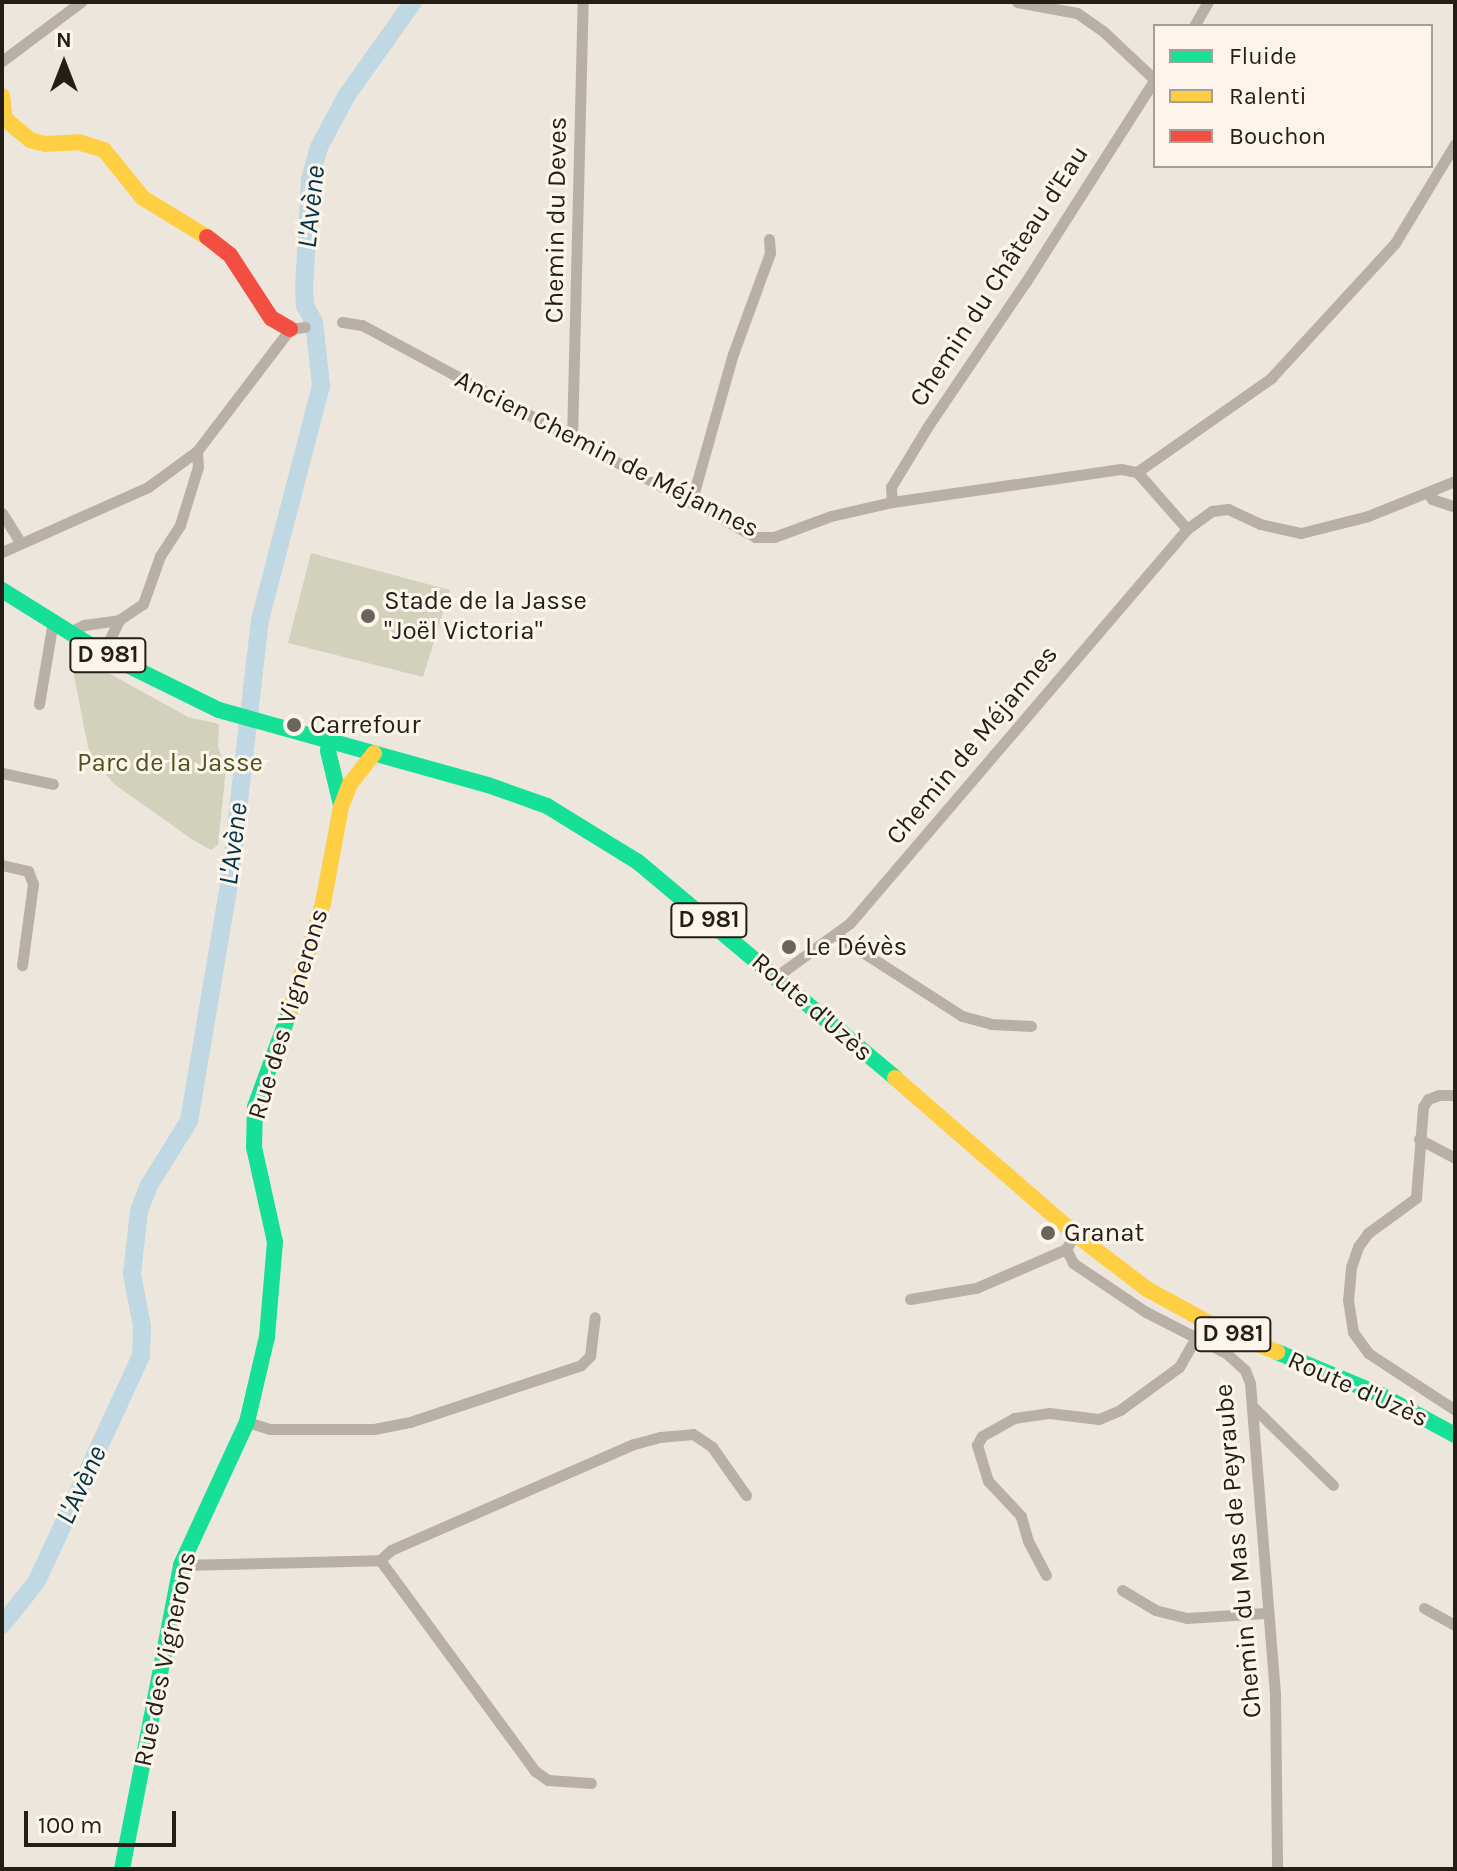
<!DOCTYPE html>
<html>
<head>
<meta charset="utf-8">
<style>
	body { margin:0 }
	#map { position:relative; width:1457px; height:1871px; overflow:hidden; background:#ede6dd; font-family:Karla,sans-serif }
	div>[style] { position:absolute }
	.green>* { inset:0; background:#d2d1bc }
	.river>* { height:18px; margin:-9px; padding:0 9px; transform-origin:9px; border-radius:9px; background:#c0d8e3 }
	.street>* { height:11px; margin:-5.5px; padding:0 5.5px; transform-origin:5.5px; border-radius:5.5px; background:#b8b0a7 }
	.fast>* { height:16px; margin:-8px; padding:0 8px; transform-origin:8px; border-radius:8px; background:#16e098 }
	.slow>* { height:16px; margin:-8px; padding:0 8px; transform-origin:8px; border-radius:8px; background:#ffcf43 }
	.jam>* { height:16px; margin:-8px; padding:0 8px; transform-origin:8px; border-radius:8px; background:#f24e42 }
	.dots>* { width:22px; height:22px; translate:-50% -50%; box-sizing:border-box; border:4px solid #fdf5eb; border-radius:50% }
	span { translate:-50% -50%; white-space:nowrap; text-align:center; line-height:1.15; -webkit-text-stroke:6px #fdf5eb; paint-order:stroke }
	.shield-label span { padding:2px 6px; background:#fdf5eb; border:2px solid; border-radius:6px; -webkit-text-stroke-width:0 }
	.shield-label { font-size:24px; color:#231e18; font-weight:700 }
	.street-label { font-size:26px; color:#231e18 }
	.poi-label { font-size:26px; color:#231e18 }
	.left { translate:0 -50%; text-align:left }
	.park-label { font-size:26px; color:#4e541c }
	.water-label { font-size:28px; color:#00354a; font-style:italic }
	.frame { position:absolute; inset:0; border:4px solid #231e18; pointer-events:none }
	.legend { position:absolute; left:1153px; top:24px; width:280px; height:144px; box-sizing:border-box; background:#fdf5eb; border:2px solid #a69f97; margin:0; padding:10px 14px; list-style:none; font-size:24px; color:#231e18 }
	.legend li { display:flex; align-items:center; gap:16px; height:40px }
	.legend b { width:40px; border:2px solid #a69f97 }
	.north { position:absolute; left:24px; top:24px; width:80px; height:80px; -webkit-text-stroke:6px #fdf5eb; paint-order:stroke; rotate:0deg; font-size:22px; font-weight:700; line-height:32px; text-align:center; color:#231e18 }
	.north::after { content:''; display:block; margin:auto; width:28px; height:36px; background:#231e18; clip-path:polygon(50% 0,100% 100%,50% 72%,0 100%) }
	.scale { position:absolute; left:24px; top:1811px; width:152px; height:36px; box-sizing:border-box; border:4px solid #231e18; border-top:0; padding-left:10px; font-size:24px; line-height:28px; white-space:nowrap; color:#231e18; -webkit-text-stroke:6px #fdf5eb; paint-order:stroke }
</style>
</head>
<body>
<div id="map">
	<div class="green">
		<div style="clip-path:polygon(311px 553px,450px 590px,423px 677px,288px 643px)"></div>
		<div style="clip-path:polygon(74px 654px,188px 717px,219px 724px,218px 747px,226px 768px,218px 845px,211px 850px,193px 840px,114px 784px,95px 762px,88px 747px,70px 655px)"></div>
	</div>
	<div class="river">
		<div style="left:2px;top:1625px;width:56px;rotate:-51.5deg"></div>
		<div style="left:37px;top:1581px;width:248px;rotate:-65.2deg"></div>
		<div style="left:141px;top:1356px;width:30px;rotate:-88deg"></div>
		<div style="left:142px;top:1326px;width:53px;rotate:-100.9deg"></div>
		<div style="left:132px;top:1274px;width:63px;rotate:-83.7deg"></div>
		<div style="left:139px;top:1211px;width:26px;rotate:-69deg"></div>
		<div style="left:148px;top:1187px;width:78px;rotate:-58.2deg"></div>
		<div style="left:189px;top:1121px;width:245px;rotate:-80.4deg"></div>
		<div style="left:230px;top:879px;width:261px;rotate:-83.4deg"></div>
		<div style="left:260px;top:620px;width:242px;rotate:-75.4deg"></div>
		<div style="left:321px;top:386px;width:64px;rotate:-96.2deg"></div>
		<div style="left:314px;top:322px;width:18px;rotate:-119deg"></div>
		<div style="left:305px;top:306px;width:17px;rotate:-93deg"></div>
		<div style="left:304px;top:289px;width:110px;rotate:-86.9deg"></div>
		<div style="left:310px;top:179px;width:33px;rotate:-74deg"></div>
		<div style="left:319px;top:147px;width:59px;rotate:-61.7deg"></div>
		<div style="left:347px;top:95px;width:114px;rotate:-54.6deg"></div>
	</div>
	<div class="street">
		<div style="left:1017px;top:2px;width:61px;rotate:10.4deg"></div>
		<div style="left:1077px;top:13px;width:32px;rotate:35deg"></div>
		<div style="left:1103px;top:31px;width:71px;rotate:43.3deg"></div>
		<div style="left:1194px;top:26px;width:28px;rotate:-60deg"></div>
		<div style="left:2px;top:61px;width:99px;rotate:-36.8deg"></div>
		<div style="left:342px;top:322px;width:20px;rotate:9deg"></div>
		<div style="left:362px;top:325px;width:447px;rotate:28.3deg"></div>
		<div style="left:755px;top:537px;width:19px"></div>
		<div style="left:774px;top:537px;width:61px;rotate:-20.2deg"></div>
		<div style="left:831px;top:516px;width:63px;rotate:-12.9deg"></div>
		<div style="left:892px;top:502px;width:231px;rotate:-8.2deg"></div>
		<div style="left:1121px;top:469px;width:16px;rotate:11deg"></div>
		<div style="left:1137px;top:472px;width:76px;rotate:48.7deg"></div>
		<div style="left:572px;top:439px;width:437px;rotate:-88.6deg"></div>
		<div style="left:1137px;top:472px;width:164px;rotate:-35deg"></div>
		<div style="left:1271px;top:378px;width:183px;rotate:-47.4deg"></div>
		<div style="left:1395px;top:243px;width:116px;rotate:-58.8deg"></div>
		<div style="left:1428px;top:493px;width:7px;rotate:56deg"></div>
		<div style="left:1432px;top:499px;width:24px;rotate:19deg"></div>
		<div style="left:892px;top:502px;width:15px;rotate:-94deg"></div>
		<div style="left:891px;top:487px;width:71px;rotate:-58.8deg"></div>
		<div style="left:928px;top:426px;width:173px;rotate:-55.9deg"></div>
		<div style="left:1025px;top:283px;width:242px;rotate:-57.5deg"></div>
		<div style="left:691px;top:503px;width:155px;rotate:-74.3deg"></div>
		<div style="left:733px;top:354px;width:108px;rotate:-69.9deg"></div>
		<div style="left:770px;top:253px;width:14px;rotate:-94deg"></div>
		<div style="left:2px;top:513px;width:34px;rotate:58deg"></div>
		<div style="left:2px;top:552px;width:160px;rotate:-24deg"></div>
		<div style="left:148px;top:487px;width:61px;rotate:-36.3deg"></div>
		<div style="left:70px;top:632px;width:16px;rotate:-27deg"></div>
		<div style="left:84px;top:625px;width:35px;rotate:-8deg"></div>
		<div style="left:119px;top:620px;width:29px;rotate:-34deg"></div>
		<div style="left:143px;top:604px;width:51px;rotate:-70.5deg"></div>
		<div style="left:160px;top:556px;width:37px;rotate:-57deg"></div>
		<div style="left:180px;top:525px;width:61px;rotate:-72.8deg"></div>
		<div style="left:198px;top:467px;width:16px;rotate:-94deg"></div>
		<div style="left:197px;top:451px;width:153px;rotate:-52.7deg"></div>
		<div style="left:290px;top:329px;width:15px;rotate:-8deg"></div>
		<div style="left:103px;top:653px;width:37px;rotate:-64deg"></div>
		<div style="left:39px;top:704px;width:84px;rotate:-80.4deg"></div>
		<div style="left:2px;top:773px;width:52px;rotate:12.2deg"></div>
		<div style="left:2px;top:865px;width:27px;rotate:13deg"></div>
		<div style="left:28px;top:871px;width:14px;rotate:69deg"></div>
		<div style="left:33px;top:884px;width:82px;rotate:97.7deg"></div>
		<div style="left:836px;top:935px;width:150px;rotate:32.7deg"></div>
		<div style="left:962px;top:1016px;width:30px;rotate:15deg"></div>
		<div style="left:991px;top:1024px;width:40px;rotate:2.9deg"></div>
		<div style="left:777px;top:976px;width:90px;rotate:-36deg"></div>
		<div style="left:850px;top:923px;width:518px;rotate:-49.46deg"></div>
		<div style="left:1187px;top:529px;width:31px;rotate:-36deg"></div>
		<div style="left:1212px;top:511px;width:16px;rotate:-7deg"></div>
		<div style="left:1228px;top:509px;width:35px;rotate:25deg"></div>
		<div style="left:1260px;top:524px;width:42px;rotate:12.4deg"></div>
		<div style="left:1301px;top:533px;width:69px;rotate:-14.2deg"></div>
		<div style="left:1368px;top:516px;width:94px;rotate:-21.9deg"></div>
		<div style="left:1455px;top:1095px;width:16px;rotate:180deg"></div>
		<div style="left:1439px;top:1095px;width:12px;rotate:160deg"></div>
		<div style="left:1428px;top:1099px;width:9px;rotate:122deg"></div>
		<div style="left:1423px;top:1107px;width:91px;rotate:94.4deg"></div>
		<div style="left:1416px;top:1198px;width:59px;rotate:143.9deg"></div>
		<div style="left:1368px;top:1233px;width:17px;rotate:126deg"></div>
		<div style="left:1358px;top:1247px;width:21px;rotate:109deg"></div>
		<div style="left:1351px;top:1267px;width:33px;rotate:95deg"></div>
		<div style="left:1348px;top:1300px;width:32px;rotate:81deg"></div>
		<div style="left:1353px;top:1332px;width:26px;rotate:54deg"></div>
		<div style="left:1368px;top:1353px;width:104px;rotate:33.2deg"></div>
		<div style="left:1419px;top:1139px;width:41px;rotate:27.8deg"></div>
		<div style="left:1075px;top:1234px;width:17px;rotate:121deg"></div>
		<div style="left:1066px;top:1249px;width:16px;rotate:63deg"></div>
		<div style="left:1073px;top:1263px;width:88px;rotate:33.9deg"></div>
		<div style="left:1146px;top:1312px;width:90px;rotate:27.1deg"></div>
		<div style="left:1226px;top:1353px;width:25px;rotate:42deg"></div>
		<div style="left:1245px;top:1370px;width:14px;rotate:69deg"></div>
		<div style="left:1250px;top:1383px;width:313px;rotate:85.4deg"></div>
		<div style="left:1275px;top:1695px;width:174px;rotate:89.3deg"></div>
		<div style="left:910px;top:1299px;width:67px;rotate:-9.5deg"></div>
		<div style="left:976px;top:1288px;width:98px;rotate:-23.4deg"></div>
		<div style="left:1252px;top:1406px;width:113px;rotate:44.3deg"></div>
		<div style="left:247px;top:1422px;width:24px;rotate:17deg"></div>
		<div style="left:270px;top:1429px;width:104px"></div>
		<div style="left:374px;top:1429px;width:37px;rotate:-11deg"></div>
		<div style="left:410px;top:1422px;width:180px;rotate:-18.4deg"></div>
		<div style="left:581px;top:1365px;width:13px;rotate:-45deg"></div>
		<div style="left:590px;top:1356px;width:39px;rotate:-83deg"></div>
		<div style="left:380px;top:1560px;width:262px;rotate:53.7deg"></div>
		<div style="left:535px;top:1771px;width:16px;rotate:35deg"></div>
		<div style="left:548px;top:1780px;width:43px;rotate:4deg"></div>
		<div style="left:181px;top:1565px;width:199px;rotate:-1.4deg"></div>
		<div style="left:380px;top:1560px;width:15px;rotate:-42deg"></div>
		<div style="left:391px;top:1550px;width:265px;rotate:-23.6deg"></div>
		<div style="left:634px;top:1444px;width:27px;rotate:-15deg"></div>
		<div style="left:660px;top:1437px;width:33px;rotate:-5deg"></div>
		<div style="left:693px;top:1434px;width:23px;rotate:34deg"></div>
		<div style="left:712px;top:1447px;width:59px;rotate:54.7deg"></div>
		<div style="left:1046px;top:1575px;width:38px;rotate:-118deg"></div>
		<div style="left:1028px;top:1541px;width:26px;rotate:-106deg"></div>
		<div style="left:1021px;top:1516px;width:48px;rotate:-133.3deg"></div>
		<div style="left:988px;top:1481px;width:38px;rotate:-107deg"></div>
		<div style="left:977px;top:1445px;width:10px;rotate:-61deg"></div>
		<div style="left:982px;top:1436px;width:37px;rotate:-29deg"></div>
		<div style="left:1014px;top:1418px;width:35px;rotate:-8deg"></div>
		<div style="left:1049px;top:1413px;width:50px;rotate:6.8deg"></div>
		<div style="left:1099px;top:1419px;width:23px;rotate:-23deg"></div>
		<div style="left:1120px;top:1410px;width:73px;rotate:-36.1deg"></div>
		<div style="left:1179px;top:1367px;width:34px;rotate:-60deg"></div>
		<div style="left:1122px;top:1590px;width:39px;rotate:31deg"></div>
		<div style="left:1155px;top:1610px;width:33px;rotate:14deg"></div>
		<div style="left:1187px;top:1618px;width:79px;rotate:-3.6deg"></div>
		<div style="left:1424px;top:1608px;width:35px;rotate:29deg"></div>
	</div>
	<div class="fast">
		<div style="left:2px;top:590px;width:119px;rotate:32deg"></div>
		<div style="left:103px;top:653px;width:129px;rotate:26.2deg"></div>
		<div style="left:219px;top:710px;width:279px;rotate:15.6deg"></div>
		<div style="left:488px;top:785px;width:63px;rotate:19.6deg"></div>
		<div style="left:547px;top:806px;width:107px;rotate:31.6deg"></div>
		<div style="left:638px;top:862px;width:336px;rotate:40deg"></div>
		<div style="left:330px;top:742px;width:9px;rotate:103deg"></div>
		<div style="left:328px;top:751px;width:56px;rotate:76.5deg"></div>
		<div style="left:1277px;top:1352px;width:113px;rotate:22.5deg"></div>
		<div style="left:1381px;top:1395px;width:84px;rotate:28.4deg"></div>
		<div style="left:122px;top:1869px;width:310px;rotate:-79deg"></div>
		<div style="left:181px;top:1565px;width:157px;rotate:-65.2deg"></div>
		<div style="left:247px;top:1422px;width:87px;rotate:-76.8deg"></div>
		<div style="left:267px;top:1337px;width:95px;rotate:-85.2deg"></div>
		<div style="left:275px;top:1242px;width:97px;rotate:-102.5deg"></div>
		<div style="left:254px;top:1147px;width:40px;rotate:-88.6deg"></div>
		<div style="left:255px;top:1107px;width:102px;rotate:-70deg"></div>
	</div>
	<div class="slow">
		<div style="left:2px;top:96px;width:23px;rotate:83deg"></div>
		<div style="left:5px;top:119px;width:33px;rotate:40deg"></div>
		<div style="left:30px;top:140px;width:16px;rotate:15deg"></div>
		<div style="left:45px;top:144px;width:33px;rotate:-3deg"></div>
		<div style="left:78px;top:142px;width:27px;rotate:17deg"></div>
		<div style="left:104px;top:150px;width:62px;rotate:50.9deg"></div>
		<div style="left:143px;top:198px;width:75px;rotate:31.4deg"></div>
		<div style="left:290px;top:1011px;width:113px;rotate:-73deg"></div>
		<div style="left:323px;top:903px;width:98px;rotate:-79.4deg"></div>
		<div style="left:341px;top:807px;width:25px;rotate:-69deg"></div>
		<div style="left:350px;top:784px;width:39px;rotate:-52deg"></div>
		<div style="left:895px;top:1078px;width:238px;rotate:40.9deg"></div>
		<div style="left:1075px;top:1234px;width:91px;rotate:37.4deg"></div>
		<div style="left:1147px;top:1289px;width:81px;rotate:28.8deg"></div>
		<div style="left:1218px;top:1328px;width:64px;rotate:22.1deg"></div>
	</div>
	<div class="jam">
		<div style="left:207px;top:237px;width:29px;rotate:38deg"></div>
		<div style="left:230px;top:255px;width:75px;rotate:56.9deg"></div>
		<div style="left:271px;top:318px;width:22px;rotate:30deg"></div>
	</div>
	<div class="dots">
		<div style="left:368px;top:616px;background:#6a645d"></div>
		<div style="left:294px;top:725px;background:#6a645d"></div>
		<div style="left:789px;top:947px;background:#6a645d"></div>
		<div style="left:1048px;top:1233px;background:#6a645d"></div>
	</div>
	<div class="shield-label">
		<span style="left:108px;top:655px">D 981</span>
		<span style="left:709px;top:920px">D 981</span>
		<span style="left:1233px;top:1334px">D 981</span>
	</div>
	<div class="street-label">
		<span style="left:556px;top:220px;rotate:-89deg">Chemin du Deves</span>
		<span style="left:999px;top:276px;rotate:-57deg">Chemin du Château d'Eau</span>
		<span style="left:607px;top:454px;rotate:27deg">Ancien Chemin de Méjannes</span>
		<span style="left:972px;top:745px;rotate:-50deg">Chemin de Méjannes</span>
		<span style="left:812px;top:1007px;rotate:41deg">Route d'Uzès</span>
		<span style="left:288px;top:1014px;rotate:-73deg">Rue des Vignerons</span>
		<span style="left:1358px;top:1389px;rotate:24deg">Route d'Uzès</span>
		<span style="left:1238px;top:1551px;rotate:-95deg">Chemin du Mas de Peyraube</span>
		<span style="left:165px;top:1659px;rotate:-78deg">Rue des Vignerons</span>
	</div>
	<div class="poi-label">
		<span class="left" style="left:384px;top:616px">Stade de la Jasse<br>"Joël Victoria"</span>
		<span class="left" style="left:310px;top:725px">Carrefour</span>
		<span class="left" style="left:805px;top:947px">Le Dévès</span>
		<span class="left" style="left:1064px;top:1233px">Granat</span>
	</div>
	<div class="park-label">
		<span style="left:170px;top:763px">Parc de la Jasse</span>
	</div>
	<div class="water-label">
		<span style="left:311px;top:207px;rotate:-84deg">L'Avène</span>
		<span style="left:233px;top:844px;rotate:-83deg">L'Avène</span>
		<span style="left:81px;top:1485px;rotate:-65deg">L'Avène</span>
	</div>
	<div class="frame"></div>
	<ul class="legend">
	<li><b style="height:10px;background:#16e098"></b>Fluide</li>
	<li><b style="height:10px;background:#ffcf43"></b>Ralenti</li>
	<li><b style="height:10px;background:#f24e42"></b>Bouchon</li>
	</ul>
	<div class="north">N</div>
	<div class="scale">100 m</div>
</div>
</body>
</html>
